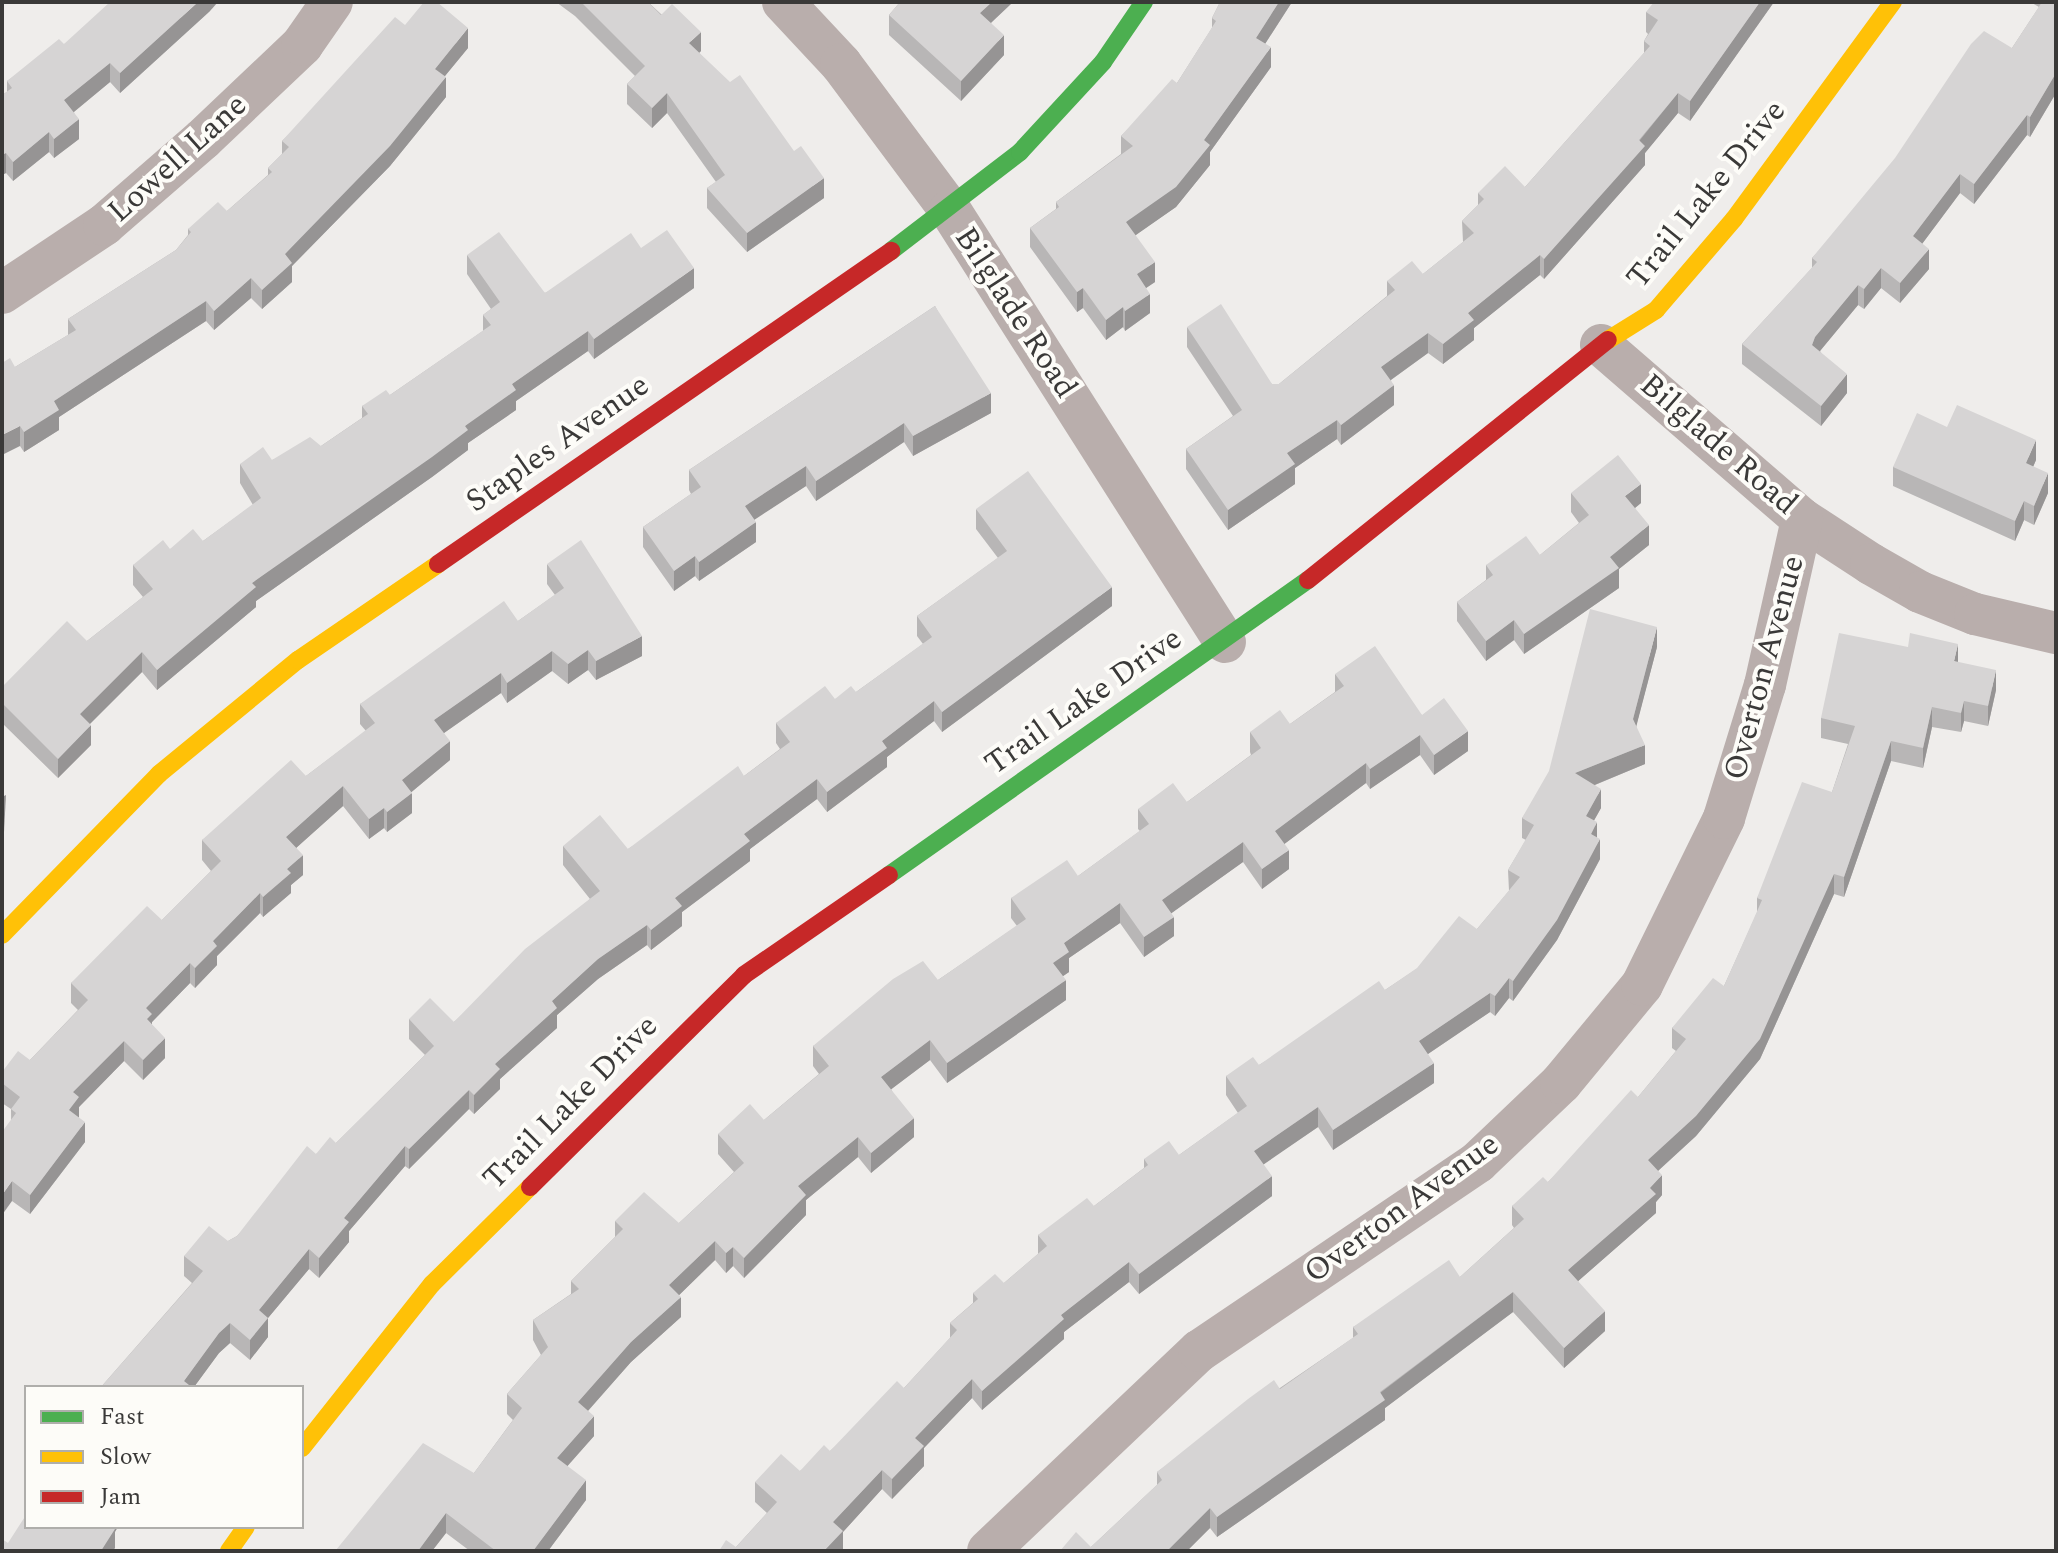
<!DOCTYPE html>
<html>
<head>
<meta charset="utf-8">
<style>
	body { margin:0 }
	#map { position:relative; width:2058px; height:1553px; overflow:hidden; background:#efedeb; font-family:Spectral,serif }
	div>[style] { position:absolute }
	.street>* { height:42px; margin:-21px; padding:0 21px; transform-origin:21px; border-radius:21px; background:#b9aeac }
	.fast>* { height:18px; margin:-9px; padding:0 9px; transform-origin:9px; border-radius:9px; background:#4caf50 }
	.slow>* { height:18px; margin:-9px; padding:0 9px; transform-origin:9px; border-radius:9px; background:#ffc107 }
	.jam>* { height:18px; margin:-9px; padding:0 9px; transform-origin:9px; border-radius:9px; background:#c62828 }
	.wall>* { inset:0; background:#b8b6b6 }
	.shaded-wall>* { inset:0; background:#969494 }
	.building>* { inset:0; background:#d6d4d4 }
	span { translate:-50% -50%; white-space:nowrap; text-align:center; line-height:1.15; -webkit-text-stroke:8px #fdfcf8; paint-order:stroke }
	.street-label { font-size:32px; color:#3a3938 }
	.frame { position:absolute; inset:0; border:4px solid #3a3938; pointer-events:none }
	.legend { position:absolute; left:24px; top:1385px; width:280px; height:144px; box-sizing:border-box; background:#fdfcf8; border:2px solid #afaeab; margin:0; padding:10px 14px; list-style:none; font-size:24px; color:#3a3938 }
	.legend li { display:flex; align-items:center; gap:16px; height:40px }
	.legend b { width:40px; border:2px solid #afaeab }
</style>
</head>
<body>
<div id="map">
	<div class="street">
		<div style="left:783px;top:2px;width:85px;rotate:46.9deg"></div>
		<div style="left:841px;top:64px;width:182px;rotate:53.3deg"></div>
		<div style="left:950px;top:210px;width:512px;rotate:57.52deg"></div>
		<div style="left:2px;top:293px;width:123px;rotate:-33.7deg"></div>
		<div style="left:104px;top:225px;width:131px;rotate:-41deg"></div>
		<div style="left:203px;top:139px;width:137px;rotate:-43.5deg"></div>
		<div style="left:302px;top:45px;width:52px;rotate:-55.1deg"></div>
		<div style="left:1601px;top:345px;width:266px;rotate:40.9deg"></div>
		<div style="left:1802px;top:519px;width:82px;rotate:33.1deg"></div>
		<div style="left:1871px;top:564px;width:56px;rotate:29.7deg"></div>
		<div style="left:1920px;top:592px;width:59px;rotate:21.8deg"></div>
		<div style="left:1975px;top:614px;width:83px;rotate:13.2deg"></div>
		<div style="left:988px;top:1551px;width:291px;rotate:-43.5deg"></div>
		<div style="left:1199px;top:1351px;width:337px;rotate:-34.1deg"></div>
		<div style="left:1478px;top:1162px;width:115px;rotate:-43.6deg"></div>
		<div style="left:1561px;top:1083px;width:127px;rotate:-50.4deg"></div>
		<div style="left:1642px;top:985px;width:186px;rotate:-63.8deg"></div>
		<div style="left:1724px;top:818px;width:139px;rotate:-72.9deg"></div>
		<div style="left:1765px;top:685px;width:170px;rotate:-77.4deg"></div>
	</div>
	<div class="fast">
		<div style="left:891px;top:251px;width:163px;rotate:-37.5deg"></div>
		<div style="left:1020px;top:152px;width:122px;rotate:-47.3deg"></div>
		<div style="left:1103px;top:62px;width:73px;rotate:-55.7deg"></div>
		<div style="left:889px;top:875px;width:512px;rotate:-35.15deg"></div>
	</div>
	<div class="slow">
		<div style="left:1608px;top:340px;width:57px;rotate:-32deg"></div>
		<div style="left:1656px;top:310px;width:120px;rotate:-49.4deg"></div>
		<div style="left:1734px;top:219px;width:269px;rotate:-53.8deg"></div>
		<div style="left:2px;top:935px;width:225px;rotate:-45.7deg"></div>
		<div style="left:159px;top:774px;width:180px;rotate:-39.4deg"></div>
		<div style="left:298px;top:660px;width:170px;rotate:-34.4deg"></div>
		<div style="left:302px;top:1448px;width:209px;rotate:-51.6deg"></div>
		<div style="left:432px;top:1284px;width:138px;rotate:-44.7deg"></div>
		<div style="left:229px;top:1551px;width:29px;rotate:-55deg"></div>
	</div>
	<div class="jam">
		<div style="left:438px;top:564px;width:551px;rotate:-34.64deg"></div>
		<div style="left:1308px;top:580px;width:384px;rotate:-38.7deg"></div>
		<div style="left:530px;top:1187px;width:301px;rotate:-44.7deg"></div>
		<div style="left:744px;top:975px;width:176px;rotate:-34.6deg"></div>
	</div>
	<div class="wall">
		<div style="clip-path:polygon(556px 2px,648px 2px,701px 51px,699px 53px,824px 198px,747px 252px,707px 208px,707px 188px,716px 182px,667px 113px,652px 128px,627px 104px,627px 84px,635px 76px,575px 16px)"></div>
		<div style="clip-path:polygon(900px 2px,1013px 2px,991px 23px,1004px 55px,961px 101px,889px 35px,889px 15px)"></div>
		<div style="clip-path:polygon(1220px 2px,1292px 2px,1265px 44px,1271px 67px,1210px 152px,1210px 165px,1176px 207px,1135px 235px,1155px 282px,1146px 288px,1150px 313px,1125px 331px,1123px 327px,1106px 340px,1083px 308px,1077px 312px,1030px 247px,1030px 228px,1056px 209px,1056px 202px,1121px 154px,1121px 136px,1177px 83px,1212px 28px,1212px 18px)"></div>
		<div style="clip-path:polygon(1774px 2px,1690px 121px,1678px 113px,1645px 153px,1645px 165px,1544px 279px,1540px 275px,1474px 328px,1474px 340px,1443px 364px,1428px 353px,1391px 380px,1394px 405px,1341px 445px,1337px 439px,1295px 468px,1295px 484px,1228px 530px,1186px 469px,1186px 449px,1233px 416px,1187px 347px,1187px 327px,1272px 384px,1279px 384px,1387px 296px,1387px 281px,1423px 274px,1463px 242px,1462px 221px,1478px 205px,1478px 193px,1525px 187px,1644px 53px,1644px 41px,1648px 34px,1646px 32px,1646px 12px)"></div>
		<div style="clip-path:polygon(2030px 2px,2056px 2px,2056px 93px,2030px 137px,2027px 135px,1974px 204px,1960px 193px,1922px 244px,1929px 269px,1900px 303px,1881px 288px,1864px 309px,1858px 305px,1820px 351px,1847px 393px,1821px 426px,1742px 364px,1742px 344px,1812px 268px,1812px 258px,2012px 48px,2039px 7px)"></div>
		<div style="clip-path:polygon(210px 11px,120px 93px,110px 82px,74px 112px,79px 139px,54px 158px,49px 152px,13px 181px,6px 173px,2px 175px,2px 95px,7px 92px,7px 81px,64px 44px)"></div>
		<div style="clip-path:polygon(405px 25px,468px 48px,445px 76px,446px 97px,390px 166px,292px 266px,292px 282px,262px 309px,251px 298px,214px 330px,206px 321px,59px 417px,59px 430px,24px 452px,20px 446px,15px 367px,68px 335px,68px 319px,176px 250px,188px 235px,188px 229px,227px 211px,268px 175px,268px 168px,282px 154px,282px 141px)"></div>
		<div style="clip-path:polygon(641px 248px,694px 288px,594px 359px,588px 351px,516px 401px,516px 410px,468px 443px,468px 450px,432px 477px,256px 601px,256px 607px,157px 690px,142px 672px,89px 724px,91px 745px,58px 778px,2px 723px,2px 687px,87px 641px,143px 597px,133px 585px,133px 565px,170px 549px,203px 541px,253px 505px,240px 483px,240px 464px,272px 460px,321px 446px,362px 418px,362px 406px,390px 395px,483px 331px,483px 315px,491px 309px,467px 274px,467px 255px,545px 293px)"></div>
		<div style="clip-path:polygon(935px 306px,991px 413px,913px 456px,904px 442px,816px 501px,806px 486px,754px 519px,756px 542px,699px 581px,695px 576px,674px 591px,643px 547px,643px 527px,691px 494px,689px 490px,689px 470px)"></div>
		<div style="clip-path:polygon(1947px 427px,2036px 460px,2033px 467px,2048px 493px,2034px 525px,2024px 520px,2015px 541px,1893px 486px,1893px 467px)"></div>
		<div style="clip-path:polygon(1571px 493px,1641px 503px,1635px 508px,1649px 545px,1619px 569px,1619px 588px,1524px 654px,1514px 640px,1486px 661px,1457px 621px,1457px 602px,1486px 580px,1486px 565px,1540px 555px,1579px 523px,1571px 512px)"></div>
		<div style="clip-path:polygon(976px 509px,1112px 606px,942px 732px,934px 721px,887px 757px,887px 767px,827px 812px,817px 799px,750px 849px,750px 861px,682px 912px,682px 926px,651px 950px,647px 945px,598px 979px,557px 1015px,557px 1028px,500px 1079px,500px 1089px,474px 1114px,469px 1109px,409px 1169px,405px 1166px,349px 1231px,349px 1242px,319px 1278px,309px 1269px,268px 1318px,268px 1337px,250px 1360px,230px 1343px,219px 1353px,194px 1387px,101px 1387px,192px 1283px,184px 1276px,184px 1256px,228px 1241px,237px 1236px,316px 1154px,336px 1143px,425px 1055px,409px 1039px,409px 1019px,454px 1022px,590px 899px,563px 865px,563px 846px,628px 849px,744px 776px,780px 749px,776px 743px,776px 723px,835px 699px,856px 692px,923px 644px,917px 636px,917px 616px,998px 558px,976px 529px)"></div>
		<div style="clip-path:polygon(547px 564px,642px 656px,596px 680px,588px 670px,568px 684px,552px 671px,507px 703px,501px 693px,444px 733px,450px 760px,411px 792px,412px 813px,387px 832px,384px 828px,369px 839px,343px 806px,296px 848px,303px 875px,291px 885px,291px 893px,263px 917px,260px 913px,217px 956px,217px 965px,195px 988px,190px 983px,152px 1022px,152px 1025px,165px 1058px,143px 1080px,124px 1061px,79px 1107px,78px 1117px,85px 1142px,30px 1214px,12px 1201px,11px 1109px,2px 1103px,2px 1072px,30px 1060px,78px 1010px,71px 1003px,71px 983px,162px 920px,211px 871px,202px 860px,202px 840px,306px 776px,366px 731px,360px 724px,360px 704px,518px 621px,555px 595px,547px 584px)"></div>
		<div style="clip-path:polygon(1657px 647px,1636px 726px,1645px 764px,1595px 785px,1601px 808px,1594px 820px,1600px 859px,1557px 940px,1513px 1001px,1509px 998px,1495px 1016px,1490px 1012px,1428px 1054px,1434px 1083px,1333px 1150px,1318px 1127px,1263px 1164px,1272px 1196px,1139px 1294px,1129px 1282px,1064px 1332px,1064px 1339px,982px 1410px,972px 1398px,924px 1448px,924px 1466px,892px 1499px,882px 1489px,843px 1532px,842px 1551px,719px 1551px,736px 1547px,767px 1513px,755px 1502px,755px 1482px,800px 1471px,830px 1451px,904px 1388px,950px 1338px,950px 1323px,973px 1303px,973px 1293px,1004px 1283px,1038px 1254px,1038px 1235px,1094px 1206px,1144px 1168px,1144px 1159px,1179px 1155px,1238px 1113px,1226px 1095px,1226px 1076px,1259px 1065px,1385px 990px,1477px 929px,1509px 891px,1508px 870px,1526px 840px,1522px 838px,1522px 818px)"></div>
		<div style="clip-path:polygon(1958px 662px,1996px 690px,1988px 726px,1964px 721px,1961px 732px,1932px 727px,1923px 768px,1891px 761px,1844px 897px,1834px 894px,1760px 1059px,1696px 1136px,1658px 1171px,1662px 1195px,1656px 1202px,1656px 1213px,1578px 1281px,1605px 1331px,1564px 1368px,1513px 1312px,1385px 1408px,1385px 1420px,1217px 1537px,1210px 1528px,1187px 1551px,1060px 1551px,1091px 1547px,1157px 1485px,1157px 1472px,1353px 1338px,1353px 1327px,1460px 1277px,1514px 1228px,1512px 1225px,1512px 1206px,1548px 1182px,1638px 1097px,1676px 1051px,1672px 1048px,1672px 1028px,1724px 986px,1757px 913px,1757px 898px,1832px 792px,1848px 744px,1821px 738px,1821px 718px)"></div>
		<div style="clip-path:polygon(1335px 674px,1422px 715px,1468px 751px,1434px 775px,1420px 755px,1370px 789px,1366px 783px,1284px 844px,1289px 869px,1262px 889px,1243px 862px,1171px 913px,1174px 936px,1144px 957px,1120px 923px,1069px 958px,1069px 972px,1063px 976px,1066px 1000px,947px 1083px,930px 1060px,891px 1089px,914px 1137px,871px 1173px,858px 1157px,806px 1200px,806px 1215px,744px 1278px,733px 1266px,726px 1273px,715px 1260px,679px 1295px,681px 1317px,631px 1362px,588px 1411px,594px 1436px,567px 1466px,586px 1500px,548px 1551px,470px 1551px,446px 1533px,432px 1551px,336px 1551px,474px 1473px,513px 1420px,507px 1414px,507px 1394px,541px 1355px,533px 1340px,533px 1320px,571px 1294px,571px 1281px,615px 1237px,615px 1221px,679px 1223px,734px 1172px,718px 1154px,718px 1134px,764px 1120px,819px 1074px,813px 1066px,813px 1046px,938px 980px,1017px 926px,1011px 918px,1011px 898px,1078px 876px,1140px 831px,1138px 829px,1138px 809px,1187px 802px,1251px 755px,1250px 752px,1250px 732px,1290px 724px,1335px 692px)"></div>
	</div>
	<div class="shaded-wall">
		<div style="clip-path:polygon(198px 2px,218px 2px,210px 11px,120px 93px,120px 73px)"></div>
		<div style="clip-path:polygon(992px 2px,1013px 2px,980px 33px,980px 13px)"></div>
		<div style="clip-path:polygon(1279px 2px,1292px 2px,1256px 58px,1256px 38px)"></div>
		<div style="clip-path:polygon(1760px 2px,1774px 2px,1690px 121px,1690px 101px)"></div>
		<div style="clip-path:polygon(468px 28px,468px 48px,435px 88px,435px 69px)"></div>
		<div style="clip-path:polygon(701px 32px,701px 51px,689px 62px,689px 43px)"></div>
		<div style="clip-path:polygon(1004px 35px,1004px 55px,961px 101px,961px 81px)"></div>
		<div style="clip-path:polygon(1271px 47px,1271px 67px,1210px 152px,1210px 165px,1176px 207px,1126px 242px,1126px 222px,1204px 140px)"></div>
		<div style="clip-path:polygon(110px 63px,110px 82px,64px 120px,64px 100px)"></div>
		<div style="clip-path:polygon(2056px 73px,2056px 93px,2030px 137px,2030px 117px)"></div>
		<div style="clip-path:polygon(446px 77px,446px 97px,390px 166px,292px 266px,292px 282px,262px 309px,262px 290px,285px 254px)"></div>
		<div style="clip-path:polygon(667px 93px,667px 113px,652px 128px,652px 108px)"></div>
		<div style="clip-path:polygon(1678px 93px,1678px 113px,1645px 153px,1645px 165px,1544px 279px,1544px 259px)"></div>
		<div style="clip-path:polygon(2027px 115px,2027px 135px,1974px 204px,1974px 184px)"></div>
		<div style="clip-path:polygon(79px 119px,79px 139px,54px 158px,54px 139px)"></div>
		<div style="clip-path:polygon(49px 132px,49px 152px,13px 181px,13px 162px)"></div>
		<div style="clip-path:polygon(6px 153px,6px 173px,2px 175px,2px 155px)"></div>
		<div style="clip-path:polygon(1960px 174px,1960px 193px,1913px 256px,1913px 236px)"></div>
		<div style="clip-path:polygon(824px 178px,824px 198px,747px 252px,747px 233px)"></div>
		<div style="clip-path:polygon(1929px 249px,1929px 269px,1900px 303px,1900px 283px)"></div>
		<div style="clip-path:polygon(1540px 255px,1540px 275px,1474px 328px,1474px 340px,1443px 364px,1443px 344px,1468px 313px)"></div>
		<div style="clip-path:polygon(1155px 262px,1155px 282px,1137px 294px,1137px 274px)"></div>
		<div style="clip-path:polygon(694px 268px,694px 288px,594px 359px,594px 339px)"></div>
		<div style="clip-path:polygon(1881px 268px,1881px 288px,1864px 309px,1864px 289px)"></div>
		<div style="clip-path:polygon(251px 278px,251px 298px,214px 330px,214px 311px)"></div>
		<div style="clip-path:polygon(1858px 285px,1858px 305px,1815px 357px,1812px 345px,1815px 337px)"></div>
		<div style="clip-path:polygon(1083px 288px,1083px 308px,1077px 312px,1077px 292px)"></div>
		<div style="clip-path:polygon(1150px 294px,1150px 313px,1125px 331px,1125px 311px)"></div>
		<div style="clip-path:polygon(206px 301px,206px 321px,59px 417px,59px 430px,24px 452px,24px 432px,54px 401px)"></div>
		<div style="clip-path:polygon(1123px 307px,1123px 327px,1106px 340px,1106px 320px)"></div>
		<div style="clip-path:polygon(588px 331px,588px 351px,516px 401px,516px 410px,468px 443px,468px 450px,432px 477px,256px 601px,256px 607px,157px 690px,157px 670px,252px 583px,465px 426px,512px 384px)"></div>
		<div style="clip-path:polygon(1428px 333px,1428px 353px,1381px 387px,1381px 367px)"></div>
		<div style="clip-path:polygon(1847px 374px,1847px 393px,1821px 426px,1821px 406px)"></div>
		<div style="clip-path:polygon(1394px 385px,1394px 405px,1341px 445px,1341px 425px)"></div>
		<div style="clip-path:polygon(991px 393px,991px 413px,913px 456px,913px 436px)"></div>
		<div style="clip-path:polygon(1337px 420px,1337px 439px,1295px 468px,1295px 484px,1228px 530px,1228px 510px,1287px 453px)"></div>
		<div style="clip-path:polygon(904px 423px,904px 442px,816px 501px,816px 481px)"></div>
		<div style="clip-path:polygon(20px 426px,20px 446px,2px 455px,2px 435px)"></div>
		<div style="clip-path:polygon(2036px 440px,2036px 460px,2026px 483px,2026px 463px)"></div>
		<div style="clip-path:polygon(806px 466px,806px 486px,745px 526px,745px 506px)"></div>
		<div style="clip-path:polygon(2048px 473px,2048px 493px,2034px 525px,2034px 506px)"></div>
		<div style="clip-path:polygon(1641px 484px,1641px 503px,1625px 516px,1625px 496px)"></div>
		<div style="clip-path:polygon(2024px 501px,2024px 520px,2015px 541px,2015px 521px)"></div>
		<div style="clip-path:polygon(756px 522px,756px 542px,699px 581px,699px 562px)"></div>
		<div style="clip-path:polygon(1649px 525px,1649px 545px,1619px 569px,1619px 588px,1524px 654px,1524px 634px,1610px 557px)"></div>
		<div style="clip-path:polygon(695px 556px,695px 576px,674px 591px,674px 571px)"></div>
		<div style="clip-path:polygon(1112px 587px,1112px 606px,942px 732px,942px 712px)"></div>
		<div style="clip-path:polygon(1514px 620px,1514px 640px,1486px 661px,1486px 641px)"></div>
		<div style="clip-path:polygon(1657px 627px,1657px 647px,1633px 739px,1633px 719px)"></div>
		<div style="clip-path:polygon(642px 636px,642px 656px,596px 680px,596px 661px)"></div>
		<div style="clip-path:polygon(1958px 644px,1958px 664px,1954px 661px)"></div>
		<div style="clip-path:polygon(588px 650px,588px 670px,568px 684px,568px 664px)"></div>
		<div style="clip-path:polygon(552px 651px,552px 671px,507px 703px,507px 683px)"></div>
		<div style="clip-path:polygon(142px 652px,142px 672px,80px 734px,80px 714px)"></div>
		<div style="clip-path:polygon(1996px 670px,1996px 690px,1988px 726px,1988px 706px)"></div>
		<div style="clip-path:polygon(501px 673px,501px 693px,434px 740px,434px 720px)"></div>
		<div style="clip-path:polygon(934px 701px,934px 721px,887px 757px,887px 767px,827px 812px,827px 792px,882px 741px)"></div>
		<div style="clip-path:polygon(1964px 701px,1964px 721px,1961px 732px,1961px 713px)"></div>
		<div style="clip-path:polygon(1932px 707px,1932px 727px,1923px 768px,1923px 748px)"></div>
		<div style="clip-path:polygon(91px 725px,91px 745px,58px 778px,58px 759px)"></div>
		<div style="clip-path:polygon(1468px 731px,1468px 751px,1434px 775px,1434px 755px)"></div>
		<div style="clip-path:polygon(1420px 735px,1420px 755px,1370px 789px,1370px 769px)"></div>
		<div style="clip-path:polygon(450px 741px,450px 760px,402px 800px,402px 780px)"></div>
		<div style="clip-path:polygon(1891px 741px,1891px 761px,1844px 897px,1844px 877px)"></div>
		<div style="clip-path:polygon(1645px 745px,1645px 764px,1575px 793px,1575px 773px)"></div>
		<div style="clip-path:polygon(1366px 763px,1366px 783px,1275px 851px,1275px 831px)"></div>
		<div style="clip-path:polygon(817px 779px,817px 799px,750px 849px,750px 861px,682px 912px,682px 926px,651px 950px,651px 930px,675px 898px,744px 834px)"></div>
		<div style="clip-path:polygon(343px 786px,343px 806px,286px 857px,286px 837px)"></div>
		<div style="clip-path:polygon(1601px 789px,1601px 808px,1586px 835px,1586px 816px)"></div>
		<div style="clip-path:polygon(412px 793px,412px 813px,387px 832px,387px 812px)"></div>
		<div style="clip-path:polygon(6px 795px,4px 832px,2px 834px,2px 797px)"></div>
		<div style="clip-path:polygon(384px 808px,384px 828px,369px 839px,369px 819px)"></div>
		<div style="clip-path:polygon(1597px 822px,1597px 842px,1591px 834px)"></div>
		<div style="clip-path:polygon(1600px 839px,1600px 859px,1557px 940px,1513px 1001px,1513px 981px)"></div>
		<div style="clip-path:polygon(1243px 842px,1243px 862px,1162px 920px,1162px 900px)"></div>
		<div style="clip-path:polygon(1289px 850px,1289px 869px,1262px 889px,1262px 869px)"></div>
		<div style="clip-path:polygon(303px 855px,303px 875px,291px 885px,291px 893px,263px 917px,263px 897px,287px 869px)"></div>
		<div style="clip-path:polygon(1834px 874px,1834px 894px,1760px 1059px,1696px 1136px,1648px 1180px,1648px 1160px)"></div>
		<div style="clip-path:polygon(260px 893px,260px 913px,217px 956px,217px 965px,195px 988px,195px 968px,213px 941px)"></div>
		<div style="clip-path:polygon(1120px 903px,1120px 923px,1069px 958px,1069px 972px,1053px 983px,1053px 963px,1064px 943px)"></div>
		<div style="clip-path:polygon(1174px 917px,1174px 936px,1144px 957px,1144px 937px)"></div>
		<div style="clip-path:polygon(647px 925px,647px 945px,598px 979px,557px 1015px,557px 1028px,500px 1079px,500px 1089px,474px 1114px,474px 1095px,495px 1064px,552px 1001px,598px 959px)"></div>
		<div style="clip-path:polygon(190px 963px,190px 983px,152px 1022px,152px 1034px,147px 1039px,146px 1008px)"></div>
		<div style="clip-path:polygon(1509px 978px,1509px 998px,1495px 1016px,1495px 996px)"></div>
		<div style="clip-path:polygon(1066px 980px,1066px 1000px,947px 1083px,947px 1063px)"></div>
		<div style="clip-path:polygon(1490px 993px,1490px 1012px,1419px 1060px,1419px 1041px)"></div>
		<div style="clip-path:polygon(165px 1038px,165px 1058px,143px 1080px,143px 1060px)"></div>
		<div style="clip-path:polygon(930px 1040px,930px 1060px,881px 1097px,881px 1077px)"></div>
		<div style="clip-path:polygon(124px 1041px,124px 1061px,79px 1107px,79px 1117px,69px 1130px,69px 1110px,73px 1092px)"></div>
		<div style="clip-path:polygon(1434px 1063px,1434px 1083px,1333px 1150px,1333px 1130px)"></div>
		<div style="clip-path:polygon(469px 1090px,469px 1109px,409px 1169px,409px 1149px)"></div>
		<div style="clip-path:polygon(1318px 1107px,1318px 1127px,1254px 1171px,1254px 1151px)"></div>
		<div style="clip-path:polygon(914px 1118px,914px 1137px,871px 1173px,871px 1153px)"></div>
		<div style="clip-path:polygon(85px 1122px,85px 1142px,30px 1214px,30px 1195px)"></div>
		<div style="clip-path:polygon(858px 1137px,858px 1157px,806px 1200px,806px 1215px,744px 1278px,744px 1258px,798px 1186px)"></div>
		<div style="clip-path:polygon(405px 1146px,405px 1166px,349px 1231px,349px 1242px,319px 1278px,319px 1258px,344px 1218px)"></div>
		<div style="clip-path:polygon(1662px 1175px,1662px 1195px,1656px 1202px,1656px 1213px,1568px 1290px,1568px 1270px)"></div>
		<div style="clip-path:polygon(1272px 1176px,1272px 1196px,1139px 1294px,1139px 1274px)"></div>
		<div style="clip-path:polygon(12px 1181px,12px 1201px,2px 1215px,2px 1195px)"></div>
		<div style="clip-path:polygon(715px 1241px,715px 1260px,669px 1305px,669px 1285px)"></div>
		<div style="clip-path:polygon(733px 1247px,733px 1266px,726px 1273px,726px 1253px)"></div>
		<div style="clip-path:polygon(309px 1249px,309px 1269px,268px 1318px,268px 1337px,250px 1360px,250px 1340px,259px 1310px)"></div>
		<div style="clip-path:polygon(1129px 1262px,1129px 1282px,1064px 1332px,1064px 1339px,982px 1410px,982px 1391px,1061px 1315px)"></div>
		<div style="clip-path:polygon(1513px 1292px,1513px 1312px,1385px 1408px,1385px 1420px,1217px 1537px,1217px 1517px)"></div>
		<div style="clip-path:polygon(681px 1297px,681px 1317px,631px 1362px,578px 1422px,578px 1402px,631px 1342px)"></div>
		<div style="clip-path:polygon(1605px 1311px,1605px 1331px,1564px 1368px,1564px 1348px)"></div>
		<div style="clip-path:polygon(230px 1323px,230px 1343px,219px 1353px,194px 1387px,184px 1387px,184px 1381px,219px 1333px)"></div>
		<div style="clip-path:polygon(972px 1379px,972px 1398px,924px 1448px,924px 1466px,892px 1499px,892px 1479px,915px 1438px)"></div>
		<div style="clip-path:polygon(594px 1416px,594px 1436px,557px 1478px,557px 1458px)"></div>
		<div style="clip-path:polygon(882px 1470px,882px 1489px,843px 1532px,843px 1551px,824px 1551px,833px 1522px)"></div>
		<div style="clip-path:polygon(586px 1480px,586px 1500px,548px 1551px,533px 1551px)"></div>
		<div style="clip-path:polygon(1210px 1508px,1210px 1528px,1187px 1551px,1167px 1551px)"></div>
		<div style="clip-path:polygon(446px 1513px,446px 1533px,432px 1551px,418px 1551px)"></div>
		<div style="clip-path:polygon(108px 1527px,118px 1527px,115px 1532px,115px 1548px,113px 1551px,101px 1551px)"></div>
	</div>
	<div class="building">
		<div style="clip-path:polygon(110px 2px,198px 2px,120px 73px,110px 63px,64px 100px,79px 119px,54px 139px,49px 132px,13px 162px,6px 153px,2px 155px,2px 95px,12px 88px,7px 81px,59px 39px,64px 44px)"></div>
		<div style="clip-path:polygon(424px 2px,437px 2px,468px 28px,435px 69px,446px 77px,390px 146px,285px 254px,292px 263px,262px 290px,251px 278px,214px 311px,206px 301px,54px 401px,59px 410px,24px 432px,20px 426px,2px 435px,2px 363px,10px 358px,15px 367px,76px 330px,68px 319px,176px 250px,191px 232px,188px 229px,218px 202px,227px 211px,272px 172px,268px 168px,289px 147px,282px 141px,395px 17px,405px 25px)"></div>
		<div style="clip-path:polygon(581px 2px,648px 2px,661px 15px,672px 4px,701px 32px,689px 43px,730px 82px,740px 75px,794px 151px,801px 146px,824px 178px,747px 233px,707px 188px,725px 175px,667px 93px,652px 108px,627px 84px,645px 66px)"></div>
		<div style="clip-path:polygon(900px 2px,992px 2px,980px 13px,1004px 35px,961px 81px,889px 15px)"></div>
		<div style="clip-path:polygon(1220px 2px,1279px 2px,1256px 38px,1271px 47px,1204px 140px,1210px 145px,1176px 187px,1126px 222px,1155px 262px,1137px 274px,1150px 294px,1125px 311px,1123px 307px,1106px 320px,1083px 288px,1077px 292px,1030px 228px,1059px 207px,1056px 202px,1133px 146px,1121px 136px,1172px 79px,1177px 83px,1216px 21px,1212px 18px)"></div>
		<div style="clip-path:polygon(1654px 2px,1760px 2px,1690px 101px,1678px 93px,1639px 140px,1645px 146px,1544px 259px,1540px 255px,1468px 313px,1474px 320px,1443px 344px,1428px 333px,1381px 367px,1394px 385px,1341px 425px,1337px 420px,1287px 453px,1295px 464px,1228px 510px,1186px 449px,1242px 410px,1187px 327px,1221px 304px,1272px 384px,1279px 384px,1395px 290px,1387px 281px,1412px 261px,1423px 274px,1474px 233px,1462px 221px,1484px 199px,1478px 193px,1505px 166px,1525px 187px,1650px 46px,1644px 41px,1658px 20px,1646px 12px)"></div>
		<div style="clip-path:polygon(2042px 2px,2056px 2px,2056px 73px,2030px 117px,2027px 115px,1974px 184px,1960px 174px,1913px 236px,1929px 249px,1900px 283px,1881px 268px,1864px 289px,1858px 285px,1815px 337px,1812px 345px,1847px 374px,1821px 406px,1742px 344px,1817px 262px,1812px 258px,1895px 158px,1971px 44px,1984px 31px,2012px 48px)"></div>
		<div style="clip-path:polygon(667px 230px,694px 268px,594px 339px,588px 331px,512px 384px,516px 390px,465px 426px,468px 430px,432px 457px,252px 583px,256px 587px,157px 670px,142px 652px,80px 714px,91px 725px,58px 759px,2px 703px,2px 687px,67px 621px,87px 641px,153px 589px,133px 565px,163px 540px,170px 549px,193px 529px,203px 541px,261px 498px,240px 464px,263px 447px,272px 460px,310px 437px,321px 446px,368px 414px,362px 406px,386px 390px,390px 395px,491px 325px,483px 315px,500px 302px,467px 255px,499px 232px,545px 293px,631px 233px,641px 248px)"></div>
		<div style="clip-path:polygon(935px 306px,991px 393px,913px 436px,904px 423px,816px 481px,806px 466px,745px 506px,756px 522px,699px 562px,695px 556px,674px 571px,643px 527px,701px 487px,689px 470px)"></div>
		<div style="clip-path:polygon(1957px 405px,2036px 440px,2026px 463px,2048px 473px,2034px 506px,2024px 501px,2015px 521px,1893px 467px,1917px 413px,1947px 427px)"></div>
		<div style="clip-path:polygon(1618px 455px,1641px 484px,1625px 496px,1649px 525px,1610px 557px,1619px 568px,1524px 634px,1514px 620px,1486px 641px,1457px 602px,1493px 575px,1486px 565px,1526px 536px,1540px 555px,1589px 515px,1571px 493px)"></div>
		<div style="clip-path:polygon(1028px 471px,1112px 587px,942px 712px,934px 701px,882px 741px,887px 748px,827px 792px,817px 779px,744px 834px,750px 841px,675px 898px,682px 906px,651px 930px,647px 925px,598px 959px,552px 1001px,557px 1008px,495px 1064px,500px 1069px,474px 1095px,469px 1090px,409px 1149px,405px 1146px,344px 1218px,349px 1222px,319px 1258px,309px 1249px,259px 1310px,268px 1318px,250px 1340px,230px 1323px,219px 1333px,184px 1381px,189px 1385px,187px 1387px,101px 1387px,203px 1271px,184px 1256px,209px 1226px,228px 1241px,237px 1236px,307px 1146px,316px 1154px,330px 1137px,336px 1143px,434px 1046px,409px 1019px,430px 998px,454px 1022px,525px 949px,600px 891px,563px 846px,600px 815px,628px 849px,738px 766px,744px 776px,790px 742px,776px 723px,825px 686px,835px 699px,851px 686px,856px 692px,932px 637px,917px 616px,1007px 551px,976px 509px)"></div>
		<div style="clip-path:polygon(581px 540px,642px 636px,596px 661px,588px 650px,568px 664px,552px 651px,507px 683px,501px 673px,434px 720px,450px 741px,402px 780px,412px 793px,387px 812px,384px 808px,369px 819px,343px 786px,286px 837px,303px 855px,287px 869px,291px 873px,263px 897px,260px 893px,213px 941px,217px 946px,195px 968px,190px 963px,146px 1008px,152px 1014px,147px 1019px,165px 1038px,143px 1060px,124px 1041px,73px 1092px,79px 1097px,69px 1110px,85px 1122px,30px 1195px,12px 1181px,2px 1195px,2px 1132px,16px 1113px,11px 1109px,20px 1097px,2px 1083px,2px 1072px,18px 1051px,30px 1060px,88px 1000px,71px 983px,147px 906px,162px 920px,221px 861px,202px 840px,291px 760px,306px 776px,375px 723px,360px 704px,504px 601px,518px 621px,564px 588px,547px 564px)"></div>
		<div style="clip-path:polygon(1590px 609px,1657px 627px,1633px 719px,1645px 745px,1575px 773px,1601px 789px,1586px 816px,1597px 822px,1591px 834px,1600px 839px,1557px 920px,1513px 981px,1509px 978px,1495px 996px,1490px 993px,1419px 1041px,1434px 1063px,1333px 1130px,1318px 1107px,1254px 1151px,1272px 1176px,1139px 1274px,1129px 1262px,1061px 1315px,1064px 1319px,982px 1391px,972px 1379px,915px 1438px,924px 1446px,892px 1479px,882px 1470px,833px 1522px,843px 1531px,824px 1551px,719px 1551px,726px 1540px,736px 1547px,777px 1502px,755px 1482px,781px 1454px,800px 1471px,824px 1445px,830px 1451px,897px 1381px,904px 1388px,957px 1330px,950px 1323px,978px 1299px,973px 1293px,995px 1274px,1004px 1283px,1047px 1246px,1038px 1235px,1087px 1198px,1094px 1206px,1148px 1165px,1144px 1159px,1169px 1141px,1179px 1155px,1247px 1106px,1226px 1076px,1253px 1057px,1259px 1065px,1379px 981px,1385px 990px,1417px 968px,1459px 916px,1477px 929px,1520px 877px,1508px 870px,1534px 825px,1522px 818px,1549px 771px)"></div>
		<div style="clip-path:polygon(1839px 633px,1908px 647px,1910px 633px,1958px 644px,1954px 661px,1996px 670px,1988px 706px,1964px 701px,1961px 713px,1932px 707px,1923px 748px,1891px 741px,1844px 877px,1834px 874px,1760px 1039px,1696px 1116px,1648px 1160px,1662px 1175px,1650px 1188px,1656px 1194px,1568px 1270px,1605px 1311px,1564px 1348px,1513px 1292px,1380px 1392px,1385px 1400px,1217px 1517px,1210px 1508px,1167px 1551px,1060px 1551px,1076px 1532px,1091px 1547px,1162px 1480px,1157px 1472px,1248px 1399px,1274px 1380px,1280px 1389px,1358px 1334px,1353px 1327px,1449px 1260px,1460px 1277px,1524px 1219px,1512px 1206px,1543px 1177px,1548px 1182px,1631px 1090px,1638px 1097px,1686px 1039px,1672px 1028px,1713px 978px,1724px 986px,1762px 900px,1757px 898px,1802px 782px,1832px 792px,1855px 726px,1821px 718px)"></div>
		<div style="clip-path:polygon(1375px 646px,1422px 715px,1444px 698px,1468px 731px,1434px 755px,1420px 735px,1370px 769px,1366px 763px,1275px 831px,1289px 850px,1262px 869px,1243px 842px,1162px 900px,1174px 917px,1144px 937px,1120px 903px,1064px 943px,1069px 952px,1053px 963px,1066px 980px,947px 1063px,930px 1040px,881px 1077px,914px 1118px,871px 1153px,858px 1137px,798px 1186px,806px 1195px,744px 1258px,733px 1247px,726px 1253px,715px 1241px,669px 1285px,681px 1297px,631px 1342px,578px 1402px,594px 1416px,557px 1458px,586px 1480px,533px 1551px,496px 1551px,446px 1513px,418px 1551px,338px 1551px,336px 1550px,423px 1443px,474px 1473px,522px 1408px,507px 1394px,548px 1347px,533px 1320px,579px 1289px,571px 1281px,623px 1229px,615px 1221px,644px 1192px,679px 1223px,744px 1163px,718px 1134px,750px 1104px,764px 1120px,829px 1066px,813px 1046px,893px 979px,923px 961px,938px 980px,1026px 919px,1011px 898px,1067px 860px,1078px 876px,1149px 824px,1138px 809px,1173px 783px,1187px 802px,1261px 748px,1250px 732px,1280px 710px,1290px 724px,1344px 686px,1335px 674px)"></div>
		<div style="clip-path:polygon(26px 1515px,26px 1527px,112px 1527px,115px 1529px,101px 1551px,2px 1551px,2px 1539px,8px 1543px)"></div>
	</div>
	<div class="street-label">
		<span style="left:178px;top:159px;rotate:-42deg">Lowell Lane</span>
		<span style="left:1707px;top:195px;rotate:-51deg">Trail Lake Drive</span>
		<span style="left:1015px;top:313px;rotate:57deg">Bilglade Road</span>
		<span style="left:558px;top:444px;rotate:-35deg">Staples Avenue</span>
		<span style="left:1718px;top:445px;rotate:41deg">Bilglade Road</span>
		<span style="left:1765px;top:668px;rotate:-75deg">Overton Avenue</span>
		<span style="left:1084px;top:702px;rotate:-35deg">Trail Lake Drive</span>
		<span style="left:571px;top:1103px;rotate:-45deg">Trail Lake Drive</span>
		<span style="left:1402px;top:1209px;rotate:-36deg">Overton Avenue</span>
	</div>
	<div class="frame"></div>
	<ul class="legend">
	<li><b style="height:10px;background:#4caf50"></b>Fast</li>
	<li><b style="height:10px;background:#ffc107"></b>Slow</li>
	<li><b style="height:10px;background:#c62828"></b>Jam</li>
	</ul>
</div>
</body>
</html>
